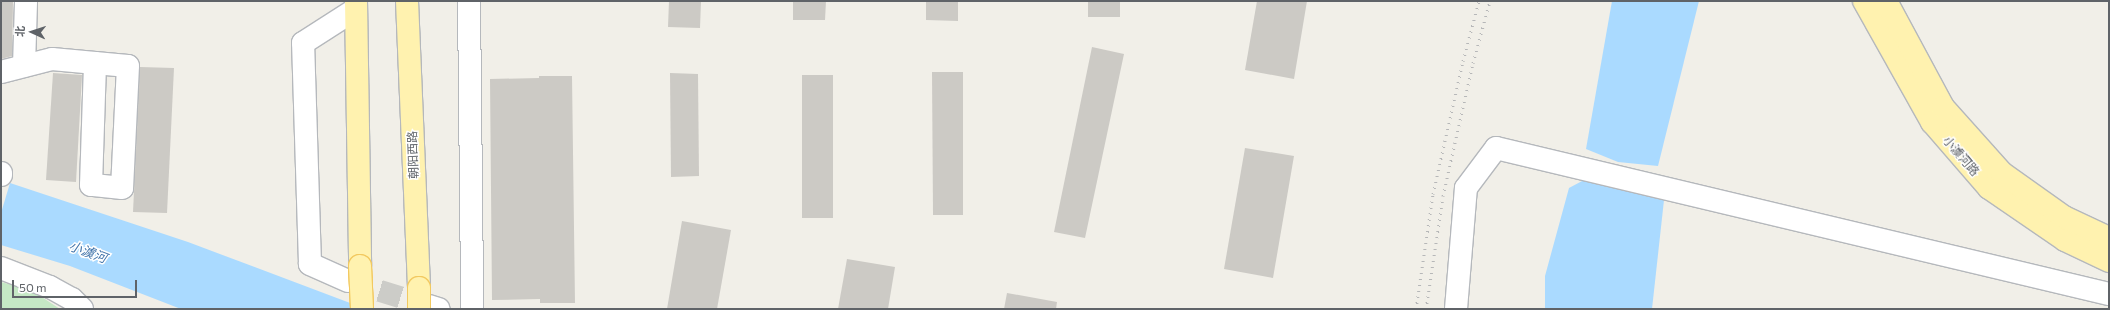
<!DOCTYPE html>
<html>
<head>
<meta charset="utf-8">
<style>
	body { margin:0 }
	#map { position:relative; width:2110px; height:310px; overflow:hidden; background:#f1efe8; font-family:Commissioner,"Noto Sans SC",sans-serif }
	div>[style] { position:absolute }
	.green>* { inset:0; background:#c5e8c5 }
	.water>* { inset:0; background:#aadaff }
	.building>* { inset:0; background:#cccac5 }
	.minor-tunnel>* { height:22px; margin-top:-11px; transform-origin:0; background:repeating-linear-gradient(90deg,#ccccc8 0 22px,transparent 0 33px) }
	.roads { filter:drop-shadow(1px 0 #b5b8bc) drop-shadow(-1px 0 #b5b8bc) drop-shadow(0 1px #b5b8bc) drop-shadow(0 -1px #b5b8bc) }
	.minor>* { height:22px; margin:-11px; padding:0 11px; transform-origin:11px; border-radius:11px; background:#fff }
	.major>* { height:22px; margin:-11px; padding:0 11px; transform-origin:11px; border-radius:11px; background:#fff2af }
	.rail>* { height:3px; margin-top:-1.5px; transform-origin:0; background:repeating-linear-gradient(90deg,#b6b7b8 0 1px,transparent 0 6px) }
	.bridges { filter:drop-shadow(1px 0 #f2c960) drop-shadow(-1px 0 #f2c960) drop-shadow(0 1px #f2c960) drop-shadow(0 -1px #f2c960) }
	.major-bridge>* { height:22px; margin:-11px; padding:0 11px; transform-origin:11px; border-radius:11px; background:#fff2af }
	span { translate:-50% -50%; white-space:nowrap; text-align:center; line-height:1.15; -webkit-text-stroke:3px #fff; paint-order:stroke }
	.street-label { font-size:12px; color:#5f6368 }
	.water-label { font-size:13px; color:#4174aa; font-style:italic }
	.frame { position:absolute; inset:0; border:2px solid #5f6368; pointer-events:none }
	.north { position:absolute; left:12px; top:12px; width:40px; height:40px; -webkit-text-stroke:3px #fff; paint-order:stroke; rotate:273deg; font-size:11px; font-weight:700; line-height:16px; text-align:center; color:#5f6368 }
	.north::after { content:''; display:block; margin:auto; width:14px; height:18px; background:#5f6368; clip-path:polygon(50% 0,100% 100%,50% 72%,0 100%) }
	.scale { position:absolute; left:12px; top:280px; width:125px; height:18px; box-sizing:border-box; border:2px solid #5f6368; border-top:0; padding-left:5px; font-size:12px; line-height:14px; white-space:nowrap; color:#5f6368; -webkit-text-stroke:3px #fff; paint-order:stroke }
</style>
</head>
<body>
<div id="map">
	<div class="green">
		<div style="clip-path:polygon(1px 282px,31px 290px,60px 309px,1px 309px)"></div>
	</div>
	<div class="water">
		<div style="clip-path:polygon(1612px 1px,1699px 1px,1658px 166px,1618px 162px,1586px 149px)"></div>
		<div style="clip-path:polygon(1584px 180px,1664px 200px,1652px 309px,1545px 309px,1545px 276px,1569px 188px)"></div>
		<div style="clip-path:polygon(10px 183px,188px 242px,366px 309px,181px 309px,70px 266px,1px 245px,1px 213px)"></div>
	</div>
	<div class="building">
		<div style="clip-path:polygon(1px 1px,13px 1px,12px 56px,1px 59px)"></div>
		<div style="clip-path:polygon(669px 1px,701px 1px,700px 28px,668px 27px)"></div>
		<div style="clip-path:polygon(793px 1px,826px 1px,825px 20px,793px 20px)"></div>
		<div style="clip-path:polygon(926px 1px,958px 1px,958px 21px,926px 20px)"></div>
		<div style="clip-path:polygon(1088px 1px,1120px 1px,1120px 17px,1088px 17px)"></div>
		<div style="clip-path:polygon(1257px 1px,1307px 1px,1294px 79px,1245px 70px)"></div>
		<div style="clip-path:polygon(1092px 47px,1124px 54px,1085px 238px,1054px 232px)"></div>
		<div style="clip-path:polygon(140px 67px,174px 68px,167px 213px,133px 212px)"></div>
		<div style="clip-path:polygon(932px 72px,963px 72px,963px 215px,933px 215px)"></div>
		<div style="clip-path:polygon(53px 73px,82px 75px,76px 182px,46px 180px)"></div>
		<div style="clip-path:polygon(670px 73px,698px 74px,699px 176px,671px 177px)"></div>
		<div style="clip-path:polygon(802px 75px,833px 75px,833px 218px,802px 218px)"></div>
		<div style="clip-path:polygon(539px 76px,572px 76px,575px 303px,540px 303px,540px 299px,492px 300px,490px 79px,539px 78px)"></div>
		<div style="clip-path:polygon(1245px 148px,1294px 156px,1273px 278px,1224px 269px)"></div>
		<div style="clip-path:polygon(682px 221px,731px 230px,717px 309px,667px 309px)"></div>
		<div style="clip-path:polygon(847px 259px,895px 267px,888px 309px,838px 309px)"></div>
		<div style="clip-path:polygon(1007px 293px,1057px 302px,1056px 309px,1004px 309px)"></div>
	</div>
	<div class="minor-tunnel">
		<div style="left:348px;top:281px;width:85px;rotate:17.2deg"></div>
	</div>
	<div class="roads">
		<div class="minor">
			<div style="left:469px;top:1px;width:308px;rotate:89.4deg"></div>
			<div style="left:24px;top:66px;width:65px;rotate:-88.2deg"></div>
			<div style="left:1px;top:72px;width:53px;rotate:-14.3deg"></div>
			<div style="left:52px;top:59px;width:76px;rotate:5.3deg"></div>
			<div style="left:128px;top:66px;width:122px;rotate:92.8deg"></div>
			<div style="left:122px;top:188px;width:31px;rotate:-174deg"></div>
			<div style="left:91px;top:185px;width:122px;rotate:-88.1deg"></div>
			<div style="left:1px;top:173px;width:2px;rotate:90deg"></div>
			<div style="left:1px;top:268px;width:53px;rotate:21.2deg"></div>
			<div style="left:50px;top:287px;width:25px;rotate:29deg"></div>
			<div style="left:72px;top:299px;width:14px;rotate:45deg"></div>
			<div style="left:348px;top:281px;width:42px;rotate:-155.9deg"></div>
			<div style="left:310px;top:264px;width:221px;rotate:-91.8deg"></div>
			<div style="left:303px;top:43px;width:63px;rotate:-32.7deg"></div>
			<div style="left:429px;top:306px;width:10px;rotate:17deg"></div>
			<div style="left:1456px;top:309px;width:121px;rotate:-85.3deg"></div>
			<div style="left:1466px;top:188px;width:50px;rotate:-53.1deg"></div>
			<div style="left:1496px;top:148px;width:630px;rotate:13.4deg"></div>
		</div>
		<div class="major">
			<div style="left:356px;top:1px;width:265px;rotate:89.1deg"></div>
			<div style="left:407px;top:1px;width:287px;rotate:87.6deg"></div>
			<div style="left:1864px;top:1px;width:139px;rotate:60.7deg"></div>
			<div style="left:1932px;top:122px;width:87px;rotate:49.2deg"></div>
			<div style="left:1989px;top:188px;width:92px;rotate:34.4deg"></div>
			<div style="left:2065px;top:240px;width:49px;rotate:25.5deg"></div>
			<div style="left:1886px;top:1px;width:120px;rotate:61.7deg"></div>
			<div style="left:1943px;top:107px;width:89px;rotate:48.2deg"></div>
			<div style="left:2002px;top:173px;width:76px;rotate:35.4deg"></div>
			<div style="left:2064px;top:217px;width:50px;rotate:25deg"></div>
		</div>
	</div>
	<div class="rail">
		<div style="left:1416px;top:309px;width:116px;rotate:-81.6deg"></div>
		<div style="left:1433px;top:194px;width:136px;rotate:-77.3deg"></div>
		<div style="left:1463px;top:61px;width:62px;rotate:-75.1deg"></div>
		<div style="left:1426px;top:309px;width:114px;rotate:-81.4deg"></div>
		<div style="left:1443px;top:196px;width:136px;rotate:-77.3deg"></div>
		<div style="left:1473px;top:63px;width:64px;rotate:-74.7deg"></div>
	</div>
	<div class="bridges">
		<div class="major-bridge">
			<div style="left:360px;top:266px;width:43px;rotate:87.3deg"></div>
			<div style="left:419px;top:288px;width:21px;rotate:90deg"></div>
		</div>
	</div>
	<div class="street-label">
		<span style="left:413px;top:155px;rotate:-92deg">朝阳西路</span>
		<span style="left:1961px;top:156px;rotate:49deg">小澞河路</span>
	</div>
	<div class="water-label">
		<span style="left:88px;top:252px;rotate:20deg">小澞河</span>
	</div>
	<div class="frame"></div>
	<div class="north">北</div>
	<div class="scale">50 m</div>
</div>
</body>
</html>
